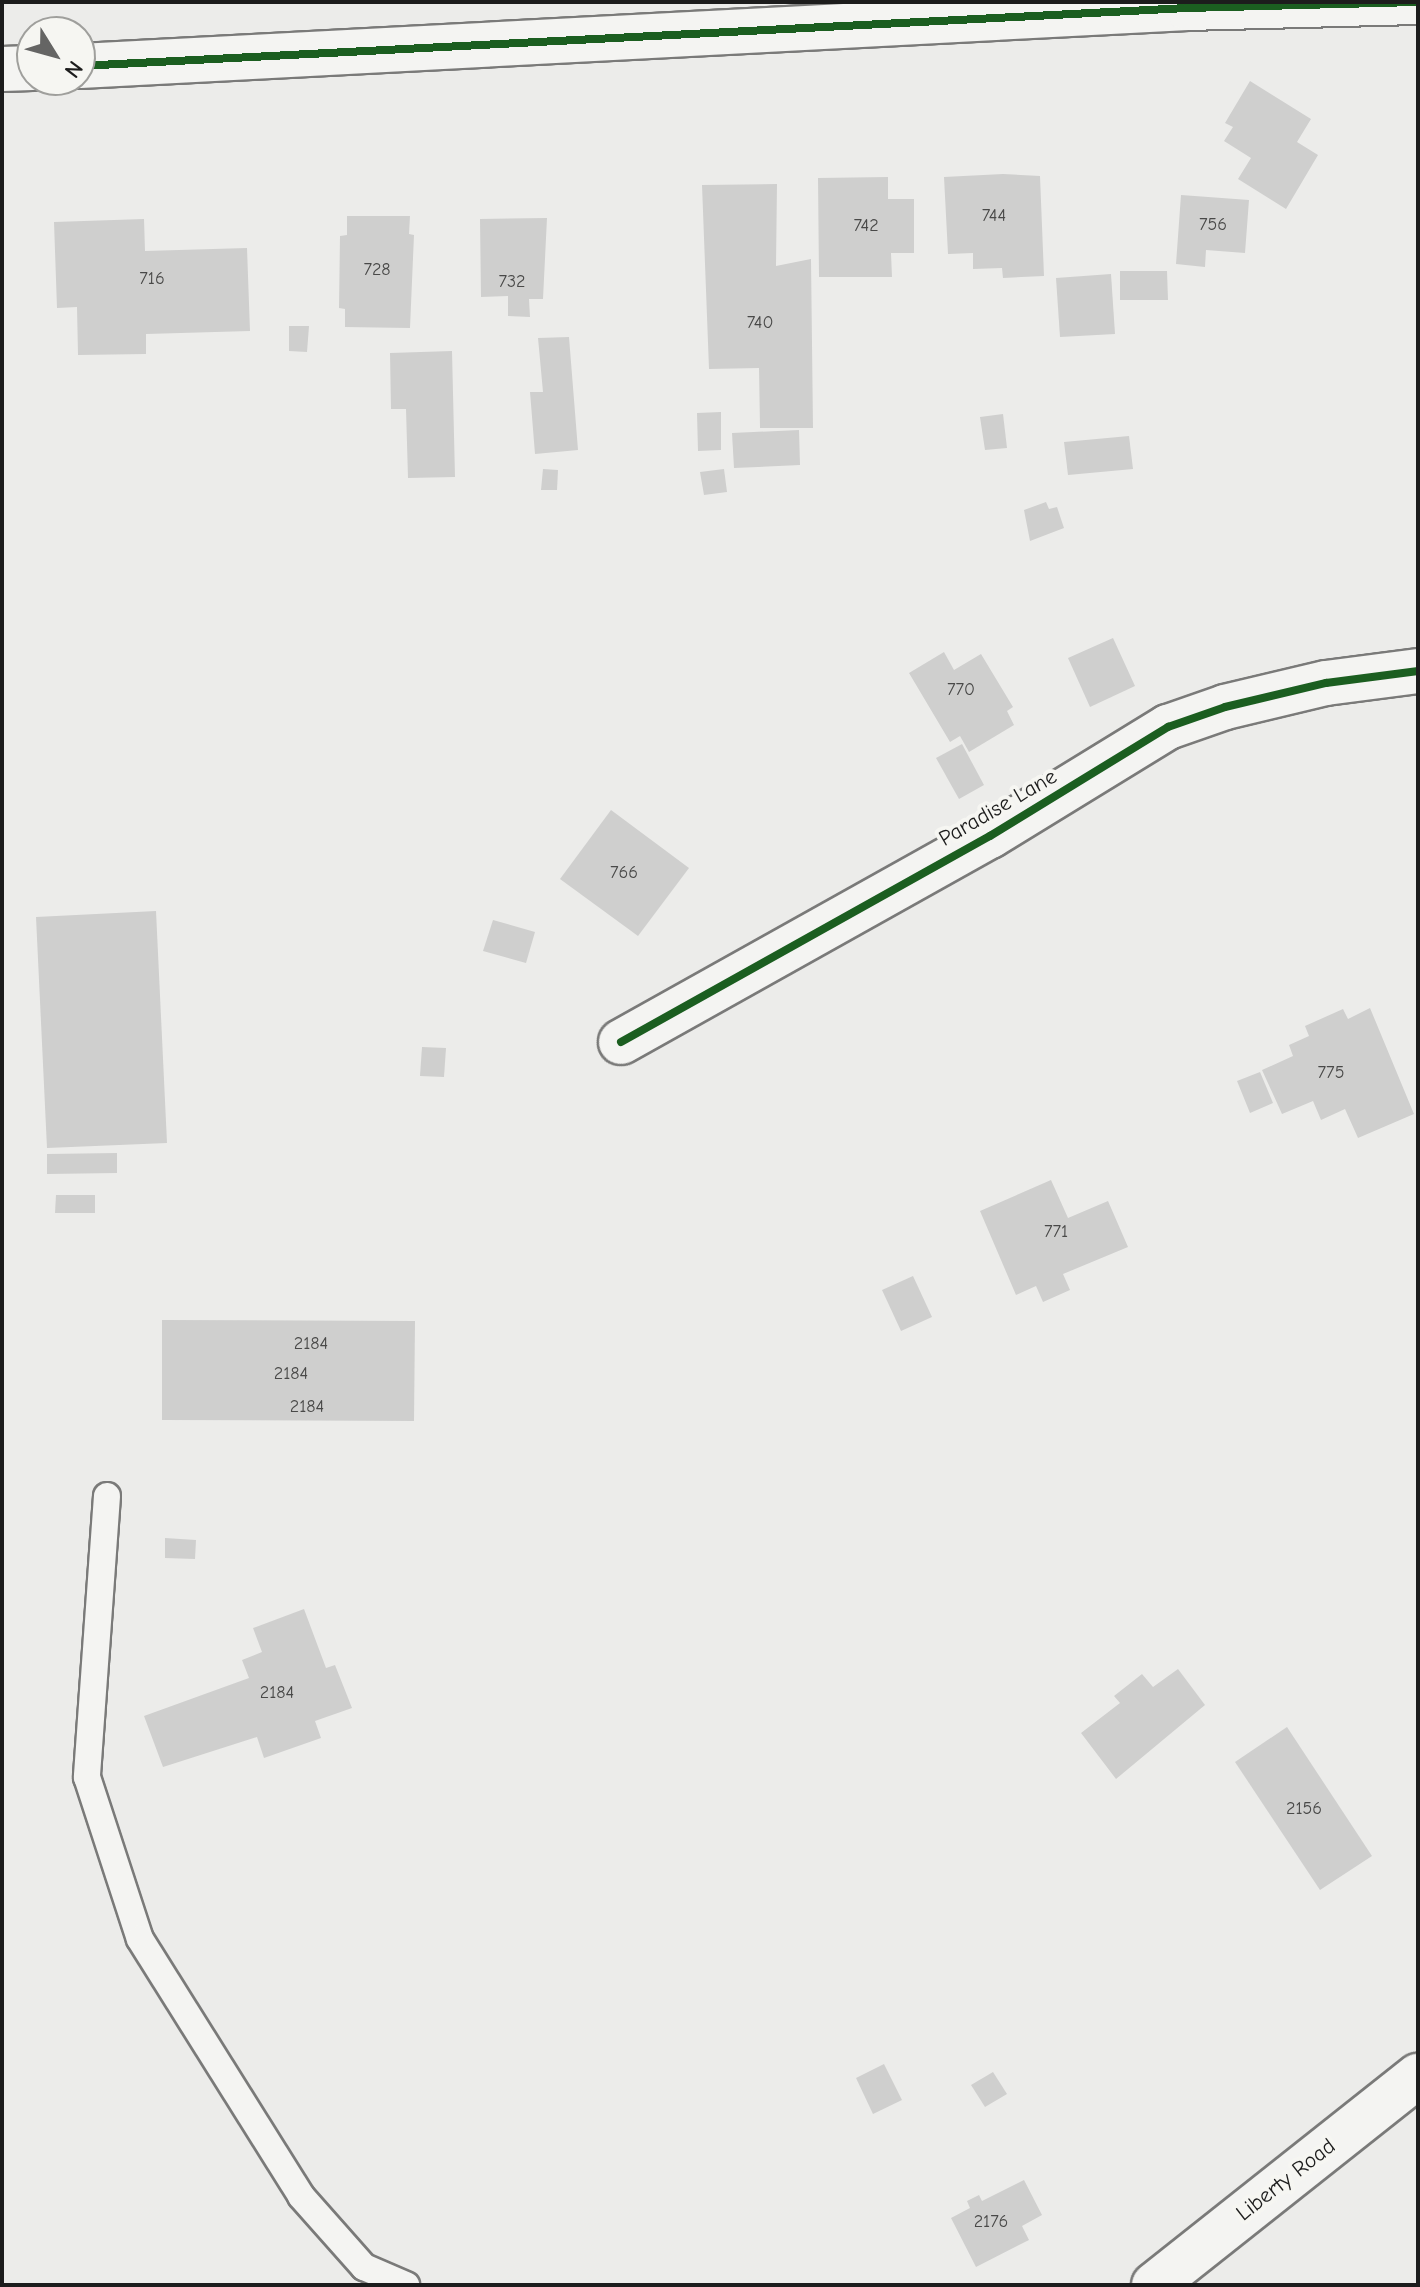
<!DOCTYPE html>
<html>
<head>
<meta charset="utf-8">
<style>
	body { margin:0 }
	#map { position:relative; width:1420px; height:2287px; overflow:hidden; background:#ececea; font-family:"Comic Neue",sans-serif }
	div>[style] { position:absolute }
	.building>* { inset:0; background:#cfcfce }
	.roads { filter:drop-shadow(2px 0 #7a7a79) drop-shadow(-2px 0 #7a7a79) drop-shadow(0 2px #7a7a79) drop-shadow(0 -2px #7a7a79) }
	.service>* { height:26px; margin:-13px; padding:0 13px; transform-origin:13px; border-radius:13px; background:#f4f4f2 }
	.minor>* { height:44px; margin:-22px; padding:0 22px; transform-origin:22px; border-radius:22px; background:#f4f4f2 }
	.secondary>* { height:44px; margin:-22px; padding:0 22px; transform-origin:22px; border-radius:22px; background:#f4f4f2 }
	.cycleway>* { height:8px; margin:-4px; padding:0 4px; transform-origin:4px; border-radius:4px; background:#1b5e20 }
	span { translate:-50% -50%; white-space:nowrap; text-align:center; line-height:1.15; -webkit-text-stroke:8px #f6f6f2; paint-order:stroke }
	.number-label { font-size:18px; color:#494948 }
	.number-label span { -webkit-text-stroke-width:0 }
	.street-label { font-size:22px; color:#1c1c1c }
	.frame { position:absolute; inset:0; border:4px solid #1c1c1c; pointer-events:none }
	.north { position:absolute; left:16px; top:16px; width:80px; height:80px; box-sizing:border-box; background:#f6f6f2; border:2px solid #9f9f9c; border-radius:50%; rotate:127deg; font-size:22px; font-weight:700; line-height:32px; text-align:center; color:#1c1c1c }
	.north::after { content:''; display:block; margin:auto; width:28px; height:36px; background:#656564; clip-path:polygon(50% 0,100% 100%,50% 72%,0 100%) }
</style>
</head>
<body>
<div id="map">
	<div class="building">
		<div style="clip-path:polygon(1250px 81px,1311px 119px,1297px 142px,1318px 155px,1286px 209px,1238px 179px,1251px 158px,1224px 141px,1233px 127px,1225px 123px)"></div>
		<div style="clip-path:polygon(1003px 174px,1040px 176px,1044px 276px,1003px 278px,1002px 268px,973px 269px,973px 253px,948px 254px,944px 177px)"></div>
		<div style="clip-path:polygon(888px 177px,888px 199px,914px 199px,914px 253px,891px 253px,892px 277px,819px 277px,818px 178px)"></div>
		<div style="clip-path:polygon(777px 184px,776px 266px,811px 259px,813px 428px,760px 428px,759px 368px,709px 369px,702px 185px)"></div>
		<div style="clip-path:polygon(1181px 195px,1249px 200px,1245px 253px,1206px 250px,1205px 267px,1176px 264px)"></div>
		<div style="clip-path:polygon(347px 216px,410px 216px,409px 234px,414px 235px,410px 328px,345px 327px,345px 309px,339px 308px,340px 236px,347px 235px)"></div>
		<div style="clip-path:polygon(547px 218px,543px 299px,529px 299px,530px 317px,508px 316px,508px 296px,481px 297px,480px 219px)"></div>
		<div style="clip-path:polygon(144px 219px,145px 251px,247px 248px,250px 331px,146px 334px,146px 354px,78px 355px,77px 307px,57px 308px,54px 222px)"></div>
		<div style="clip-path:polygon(1120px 271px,1167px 271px,1168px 300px,1120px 300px)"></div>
		<div style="clip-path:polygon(1111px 274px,1115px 334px,1060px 337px,1056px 278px)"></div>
		<div style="clip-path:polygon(289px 326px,309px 326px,307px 352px,289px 351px)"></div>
		<div style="clip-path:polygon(569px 337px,578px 450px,535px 454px,530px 392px,543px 392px,538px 338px)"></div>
		<div style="clip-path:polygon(452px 351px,455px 477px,408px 478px,406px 409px,391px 409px,390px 353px)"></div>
		<div style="clip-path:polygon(721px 412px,721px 450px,698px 451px,697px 413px)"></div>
		<div style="clip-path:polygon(1003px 414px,1007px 448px,985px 450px,980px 417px)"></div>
		<div style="clip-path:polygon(799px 430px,800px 465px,734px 468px,732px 433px)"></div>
		<div style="clip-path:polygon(1129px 436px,1133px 469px,1068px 475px,1064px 442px)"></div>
		<div style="clip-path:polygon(543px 469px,558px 470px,557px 490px,541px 490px)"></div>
		<div style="clip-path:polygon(724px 469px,727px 492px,704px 495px,700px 472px)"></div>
		<div style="clip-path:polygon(1046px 502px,1049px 509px,1057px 507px,1064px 528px,1030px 541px,1024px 510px)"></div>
		<div style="clip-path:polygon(1113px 638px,1135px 686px,1090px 707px,1068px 658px)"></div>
		<div style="clip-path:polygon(944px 652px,954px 670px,981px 654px,1013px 707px,1007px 711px,1014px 725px,969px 752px,960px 736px,950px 742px,909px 673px)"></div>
		<div style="clip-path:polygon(962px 744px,984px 785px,959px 799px,936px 758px)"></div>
		<div style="clip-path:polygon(611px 810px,689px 868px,638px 936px,560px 879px)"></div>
		<div style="clip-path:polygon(156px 911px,167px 1143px,47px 1148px,36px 917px)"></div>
		<div style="clip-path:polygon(493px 920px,535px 932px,526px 963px,483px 951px)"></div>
		<div style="clip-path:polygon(1370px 1008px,1414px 1114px,1358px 1138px,1345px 1109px,1321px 1120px,1313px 1101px,1282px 1114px,1262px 1070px,1293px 1056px,1289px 1045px,1309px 1036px,1305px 1026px,1343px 1009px,1348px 1019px)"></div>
		<div style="clip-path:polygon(422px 1047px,446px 1048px,444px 1077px,420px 1076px)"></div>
		<div style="clip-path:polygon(1260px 1072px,1273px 1103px,1250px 1113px,1237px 1081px)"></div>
		<div style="clip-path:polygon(117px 1153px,117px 1173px,47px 1174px,47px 1154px)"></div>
		<div style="clip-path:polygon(1051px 1180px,1068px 1218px,1108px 1201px,1128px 1247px,1063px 1274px,1070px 1290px,1043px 1302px,1036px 1286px,1016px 1295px,980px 1211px)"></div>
		<div style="clip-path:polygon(56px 1195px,95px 1195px,95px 1213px,55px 1213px)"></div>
		<div style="clip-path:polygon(913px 1276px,932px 1317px,901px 1331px,882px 1290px)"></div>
		<div style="clip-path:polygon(162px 1320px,415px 1321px,414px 1421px,162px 1420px)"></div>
		<div style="clip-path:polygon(165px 1538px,196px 1540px,195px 1559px,165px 1558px)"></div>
		<div style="clip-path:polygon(304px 1609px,326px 1668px,335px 1665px,352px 1708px,315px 1721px,321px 1738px,264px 1758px,257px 1737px,163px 1767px,144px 1716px,249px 1678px,242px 1660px,262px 1652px,253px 1628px)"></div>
		<div style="clip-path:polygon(1178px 1669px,1205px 1705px,1116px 1779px,1081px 1733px,1120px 1703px,1114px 1696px,1142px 1674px,1153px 1687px)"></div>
		<div style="clip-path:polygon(1287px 1727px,1372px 1856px,1320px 1890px,1235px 1762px)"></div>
		<div style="clip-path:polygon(884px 2064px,902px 2100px,873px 2114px,856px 2078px)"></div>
		<div style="clip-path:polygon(993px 2072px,1007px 2094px,985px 2107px,971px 2085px)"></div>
		<div style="clip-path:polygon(1024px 2180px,1042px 2215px,1022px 2226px,1029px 2240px,976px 2267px,951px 2218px,970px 2208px,967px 2201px,979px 2195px,982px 2201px)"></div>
	</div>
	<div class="roads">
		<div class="service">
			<div style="left:107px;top:1496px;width:282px;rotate:94.1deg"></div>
			<div style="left:87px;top:1777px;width:170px;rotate:71.9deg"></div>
			<div style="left:140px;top:1939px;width:303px;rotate:57.9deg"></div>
			<div style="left:301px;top:2196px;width:95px;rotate:48.4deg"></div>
			<div style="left:364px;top:2267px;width:46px;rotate:23.2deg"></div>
		</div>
		<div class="minor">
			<div style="left:80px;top:66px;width:1109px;rotate:-3deg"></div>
			<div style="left:1187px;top:8px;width:231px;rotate:-1.5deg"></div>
			<div style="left:2px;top:69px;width:30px;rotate:-2deg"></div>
			<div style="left:621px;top:1042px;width:423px;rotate:-29.2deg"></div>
			<div style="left:990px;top:836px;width:209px;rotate:-31.5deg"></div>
			<div style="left:1168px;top:727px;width:60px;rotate:-19.3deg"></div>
			<div style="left:1225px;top:707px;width:104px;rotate:-13.4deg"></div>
			<div style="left:1326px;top:683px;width:93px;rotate:-7.4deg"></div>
		</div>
		<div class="secondary">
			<div style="left:1154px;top:2285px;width:337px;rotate:-38.4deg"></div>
		</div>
	</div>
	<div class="cycleway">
		<div style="left:80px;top:66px;width:1109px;rotate:-3deg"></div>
		<div style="left:1187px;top:8px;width:231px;rotate:-1.5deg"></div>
		<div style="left:621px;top:1042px;width:423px;rotate:-29.2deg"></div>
		<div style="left:990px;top:836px;width:209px;rotate:-31.5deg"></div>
		<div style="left:1168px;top:727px;width:60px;rotate:-19.3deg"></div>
		<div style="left:1225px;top:707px;width:104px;rotate:-13.4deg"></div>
		<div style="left:1326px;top:683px;width:93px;rotate:-7.4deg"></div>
	</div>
	<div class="number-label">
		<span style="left:994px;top:216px">744</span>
		<span style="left:1213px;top:225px">756</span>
		<span style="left:866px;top:226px">742</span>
		<span style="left:377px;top:270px">728</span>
		<span style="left:152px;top:279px">716</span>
		<span style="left:512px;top:282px">732</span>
		<span style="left:760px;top:323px">740</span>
		<span style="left:961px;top:690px">770</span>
		<span style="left:624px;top:873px">766</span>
		<span style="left:1331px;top:1073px">775</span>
		<span style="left:1056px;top:1232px">771</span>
		<span style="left:311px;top:1344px">2184</span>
		<span style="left:291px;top:1374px">2184</span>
		<span style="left:307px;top:1407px">2184</span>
		<span style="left:277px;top:1693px">2184</span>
		<span style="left:1304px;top:1809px">2156</span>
		<span style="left:991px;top:2222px">2176</span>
	</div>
	<div class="street-label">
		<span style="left:998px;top:808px;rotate:-30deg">Paradise Lane</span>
		<span style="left:1286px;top:2180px;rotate:-38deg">Liberty Road</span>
	</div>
	<div class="frame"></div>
	<div class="north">N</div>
</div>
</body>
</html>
